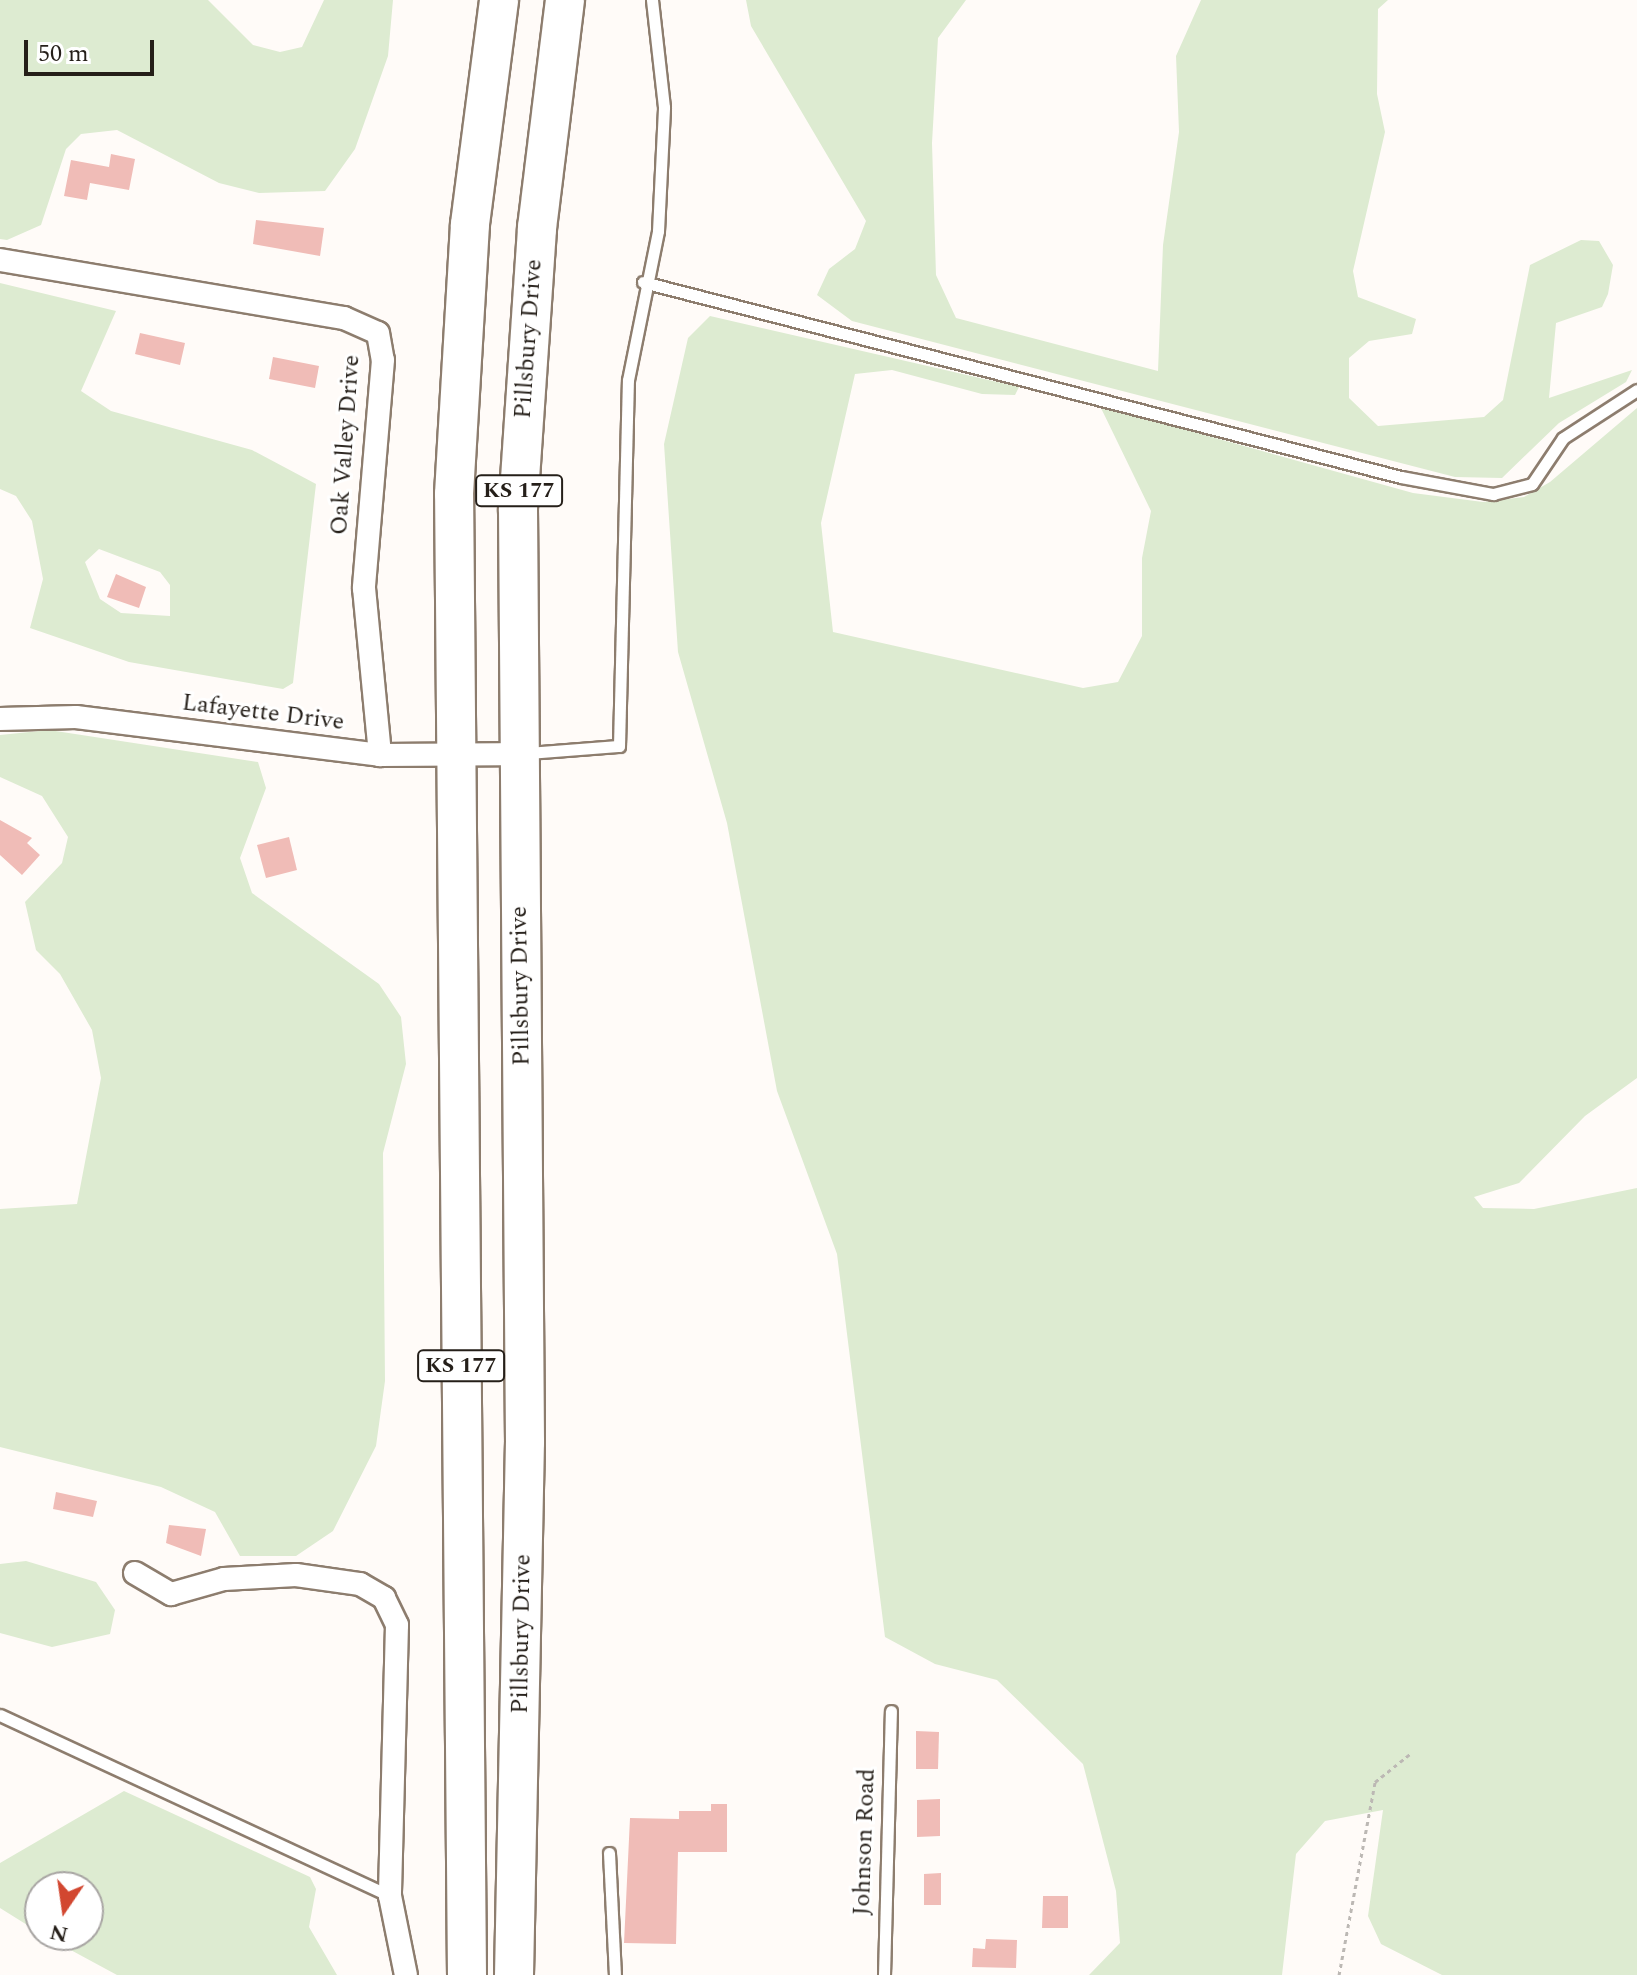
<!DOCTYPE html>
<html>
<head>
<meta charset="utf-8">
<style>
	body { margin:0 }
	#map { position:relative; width:1637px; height:1975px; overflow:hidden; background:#fffbf8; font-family:Spectral,serif }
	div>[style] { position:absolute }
	.green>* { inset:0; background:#ddebd1 }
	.building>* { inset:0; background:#f0bcb7 }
	.path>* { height:3px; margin-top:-1.5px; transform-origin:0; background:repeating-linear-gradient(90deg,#bcb8b4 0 4px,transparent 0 8px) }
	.roads { filter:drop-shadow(2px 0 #8d7d6e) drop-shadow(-2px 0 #8d7d6e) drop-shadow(0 2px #8d7d6e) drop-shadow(0 -2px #8d7d6e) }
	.lane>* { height:11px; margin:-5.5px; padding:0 5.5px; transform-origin:5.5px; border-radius:5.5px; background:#fff }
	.street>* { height:22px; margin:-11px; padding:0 11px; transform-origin:11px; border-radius:11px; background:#fff }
	.highway>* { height:38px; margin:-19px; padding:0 19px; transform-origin:19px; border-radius:19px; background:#fff }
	span { translate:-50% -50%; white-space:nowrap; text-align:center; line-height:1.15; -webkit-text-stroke:6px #fff; paint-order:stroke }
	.shield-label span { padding:2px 6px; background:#fff; border:2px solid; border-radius:6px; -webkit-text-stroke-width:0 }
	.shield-label { font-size:22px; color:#251f19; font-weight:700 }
	.street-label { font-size:24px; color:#251f19 }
	.north { position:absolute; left:24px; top:1871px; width:80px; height:80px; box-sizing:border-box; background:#fff; border:2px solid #a8a5a3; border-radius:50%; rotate:193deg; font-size:22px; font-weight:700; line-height:32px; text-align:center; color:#251f19 }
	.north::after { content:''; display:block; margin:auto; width:28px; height:36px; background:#d24730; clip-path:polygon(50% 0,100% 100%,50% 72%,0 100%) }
	.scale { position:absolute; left:24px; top:40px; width:130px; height:36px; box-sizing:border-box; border:4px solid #251f19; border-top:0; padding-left:10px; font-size:24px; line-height:28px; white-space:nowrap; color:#251f19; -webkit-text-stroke:6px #fff; paint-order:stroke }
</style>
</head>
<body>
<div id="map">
	<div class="green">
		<div style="clip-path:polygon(0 0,208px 0,253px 45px,280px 52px,302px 47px,324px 0,393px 0,388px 56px,355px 149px,325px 191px,259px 193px,219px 183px,117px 130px,81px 134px,66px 149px,41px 225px,7px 240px,0 239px)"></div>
		<div style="clip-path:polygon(746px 0,966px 0,938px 38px,932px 143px,936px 275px,956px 318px,1158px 371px,1163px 245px,1179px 132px,1176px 56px,1201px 0,1388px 0,1378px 9px,1377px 94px,1385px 132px,1353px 271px,1358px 297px,1416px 319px,1412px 334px,1369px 341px,1349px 358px,1349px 398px,1378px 426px,1484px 417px,1503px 400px,1530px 265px,1581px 240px,1599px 241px,1613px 265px,1608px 294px,1602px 307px,1556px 323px,1549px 398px,1632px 370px,1626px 382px,1559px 423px,1502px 478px,1455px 477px,852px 321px,817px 295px,829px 269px,855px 249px,866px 221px,751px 26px)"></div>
		<div style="clip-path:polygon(evenodd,0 283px,116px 311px,81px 391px,111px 411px,252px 450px,316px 484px,293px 683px,283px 689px,129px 662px,30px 628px,43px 579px,32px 521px,16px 496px,0 489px,0 283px,99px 549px,160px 572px,170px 585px,170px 616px,121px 613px,100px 599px,85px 562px,99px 549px)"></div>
		<div style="clip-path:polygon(710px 316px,1019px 387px,1015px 395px,982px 394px,892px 370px,855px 374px,821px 523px,833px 632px,1083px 688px,1118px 682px,1142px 636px,1142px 558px,1151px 511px,1100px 406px,1413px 493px,1483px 502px,1524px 497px,1550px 482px,1637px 408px,1637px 1078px,1585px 1116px,1519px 1183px,1474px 1197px,1483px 1208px,1534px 1209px,1637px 1188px,1637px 1975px,1442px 1975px,1381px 1944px,1368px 1916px,1383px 1810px,1325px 1821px,1296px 1854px,1282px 1975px,1089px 1975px,1120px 1943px,1116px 1891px,1083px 1764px,997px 1680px,935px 1664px,885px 1637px,837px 1254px,777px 1091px,727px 823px,678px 652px,664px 444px,688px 338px)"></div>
		<div style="clip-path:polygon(49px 730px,258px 762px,266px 788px,240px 858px,252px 893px,379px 984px,401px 1017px,406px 1064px,383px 1153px,385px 1381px,376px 1446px,333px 1531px,296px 1556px,240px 1556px,215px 1512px,161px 1487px,0 1447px,0 1209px,77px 1204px,101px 1078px,92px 1030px,60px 974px,36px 950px,25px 902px,62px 863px,68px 837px,42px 796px,0 777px,0 735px)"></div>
		<div style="clip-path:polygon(26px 1561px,96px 1582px,115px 1610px,110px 1634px,52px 1647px,0 1633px,0 1564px)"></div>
		<div style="clip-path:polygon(124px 1791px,310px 1877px,316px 1889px,309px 1927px,337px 1975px,117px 1975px,43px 1935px,88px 1935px,88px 1887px,40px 1887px,40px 1933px,0 1908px,0 1863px)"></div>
	</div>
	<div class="building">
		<div style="clip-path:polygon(111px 154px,135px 159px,129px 190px,90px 183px,87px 200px,64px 196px,71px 160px,109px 167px)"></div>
		<div style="clip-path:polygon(256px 220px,324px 228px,320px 256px,253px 244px)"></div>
		<div style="clip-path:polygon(140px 333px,185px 343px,180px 365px,135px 354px)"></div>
		<div style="clip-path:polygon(273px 357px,319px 366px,315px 388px,269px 379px)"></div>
		<div style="clip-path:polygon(116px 574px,146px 587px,139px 608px,107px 597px)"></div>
		<div style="clip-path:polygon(0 820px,32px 838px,27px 843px,40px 855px,22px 875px,0 855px)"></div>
		<div style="clip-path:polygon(289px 837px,297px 870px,266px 878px,257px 845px)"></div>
		<div style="clip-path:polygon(56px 1492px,97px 1501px,93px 1517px,53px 1509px)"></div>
		<div style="clip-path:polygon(169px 1525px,206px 1529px,201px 1556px,166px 1543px)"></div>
		<div style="clip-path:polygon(916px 1731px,939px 1732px,938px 1769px,916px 1769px)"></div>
		<div style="clip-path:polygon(940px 1799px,940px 1836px,917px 1837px,917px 1800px)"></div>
		<div style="clip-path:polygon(711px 1804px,727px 1804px,727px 1852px,678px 1852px,676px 1944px,624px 1943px,630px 1818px,679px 1819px,679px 1811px,711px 1811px)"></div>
		<div style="clip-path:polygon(941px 1873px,941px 1905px,924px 1905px,924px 1874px)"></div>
		<div style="clip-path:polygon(1043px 1896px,1068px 1896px,1068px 1928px,1042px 1928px)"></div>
		<div style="clip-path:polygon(986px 1939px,1017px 1940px,1016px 1968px,972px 1967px,973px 1948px,985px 1949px)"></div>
	</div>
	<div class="path">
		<div style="left:1339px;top:1975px;width:196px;rotate:-79.4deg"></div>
		<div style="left:1375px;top:1782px;width:45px;rotate:-38.7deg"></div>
	</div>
	<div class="roads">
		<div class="lane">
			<div style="left:643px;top:282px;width:783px;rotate:14.43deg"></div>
			<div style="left:1401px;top:477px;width:94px;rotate:10.5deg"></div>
			<div style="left:1493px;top:494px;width:40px;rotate:-14.4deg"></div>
			<div style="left:1532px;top:484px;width:55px;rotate:-56deg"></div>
			<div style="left:1563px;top:438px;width:88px;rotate:-33deg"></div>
			<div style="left:527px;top:753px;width:92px;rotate:-4.4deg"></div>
			<div style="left:619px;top:746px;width:366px;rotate:-88.6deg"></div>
			<div style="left:628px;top:380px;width:152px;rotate:-78.6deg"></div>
			<div style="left:658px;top:231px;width:124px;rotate:-87.2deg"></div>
			<div style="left:664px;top:107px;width:108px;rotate:-96.4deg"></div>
			<div style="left:0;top:1715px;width:430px;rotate:24.9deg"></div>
			<div style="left:609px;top:1853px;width:122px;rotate:87.2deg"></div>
			<div style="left:884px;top:1975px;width:264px;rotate:-88.5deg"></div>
		</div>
		<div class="street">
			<div style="left:0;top:260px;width:349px;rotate:9.6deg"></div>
			<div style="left:344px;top:318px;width:37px;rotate:24deg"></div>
			<div style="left:378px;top:333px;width:27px;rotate:80deg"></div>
			<div style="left:383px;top:360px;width:229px;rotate:94.8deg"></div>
			<div style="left:364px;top:588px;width:168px;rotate:84.5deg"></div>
			<div style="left:0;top:719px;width:76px;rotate:-1.5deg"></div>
			<div style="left:76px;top:717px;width:306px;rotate:7.1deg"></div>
			<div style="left:380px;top:755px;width:138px;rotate:-0.4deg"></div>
			<div style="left:135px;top:1573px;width:42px;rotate:30.3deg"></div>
			<div style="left:171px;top:1594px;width:55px;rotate:-15.8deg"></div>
			<div style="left:224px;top:1579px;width:72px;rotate:-3.2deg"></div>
			<div style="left:296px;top:1575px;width:65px;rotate:8deg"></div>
			<div style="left:360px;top:1584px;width:28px;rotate:30deg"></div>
			<div style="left:384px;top:1598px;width:30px;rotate:64deg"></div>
			<div style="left:397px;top:1625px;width:271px;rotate:91.5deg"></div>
			<div style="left:390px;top:1896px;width:81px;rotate:78.6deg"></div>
		</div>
		<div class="highway">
			<div style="left:467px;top:1975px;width:1481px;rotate:-90.5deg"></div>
			<div style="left:454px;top:494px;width:270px;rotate:-86.6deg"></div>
			<div style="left:470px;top:224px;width:226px;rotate:-82.6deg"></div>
			<div style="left:514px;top:1975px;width:533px;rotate:-88.82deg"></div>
			<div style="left:525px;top:1442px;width:934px;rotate:-90.43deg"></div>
			<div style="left:518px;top:508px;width:281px;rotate:-86.1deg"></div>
			<div style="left:537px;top:228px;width:230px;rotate:-83deg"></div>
		</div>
	</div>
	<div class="shield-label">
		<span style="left:519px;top:491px">KS 177</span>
		<span style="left:461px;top:1366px">KS 177</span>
	</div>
	<div class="street-label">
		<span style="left:529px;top:339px;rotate:-86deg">Pillsbury Drive</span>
		<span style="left:346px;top:445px;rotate:-86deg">Oak Valley Drive</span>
		<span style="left:263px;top:713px;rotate:7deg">Lafayette Drive</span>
		<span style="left:521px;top:986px;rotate:-91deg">Pillsbury Drive</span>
		<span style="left:522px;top:1634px;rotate:-89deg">Pillsbury Drive</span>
		<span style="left:865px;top:1842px;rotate:-88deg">Johnson Road</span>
	</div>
	<div class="north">N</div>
	<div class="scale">50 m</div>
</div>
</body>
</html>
